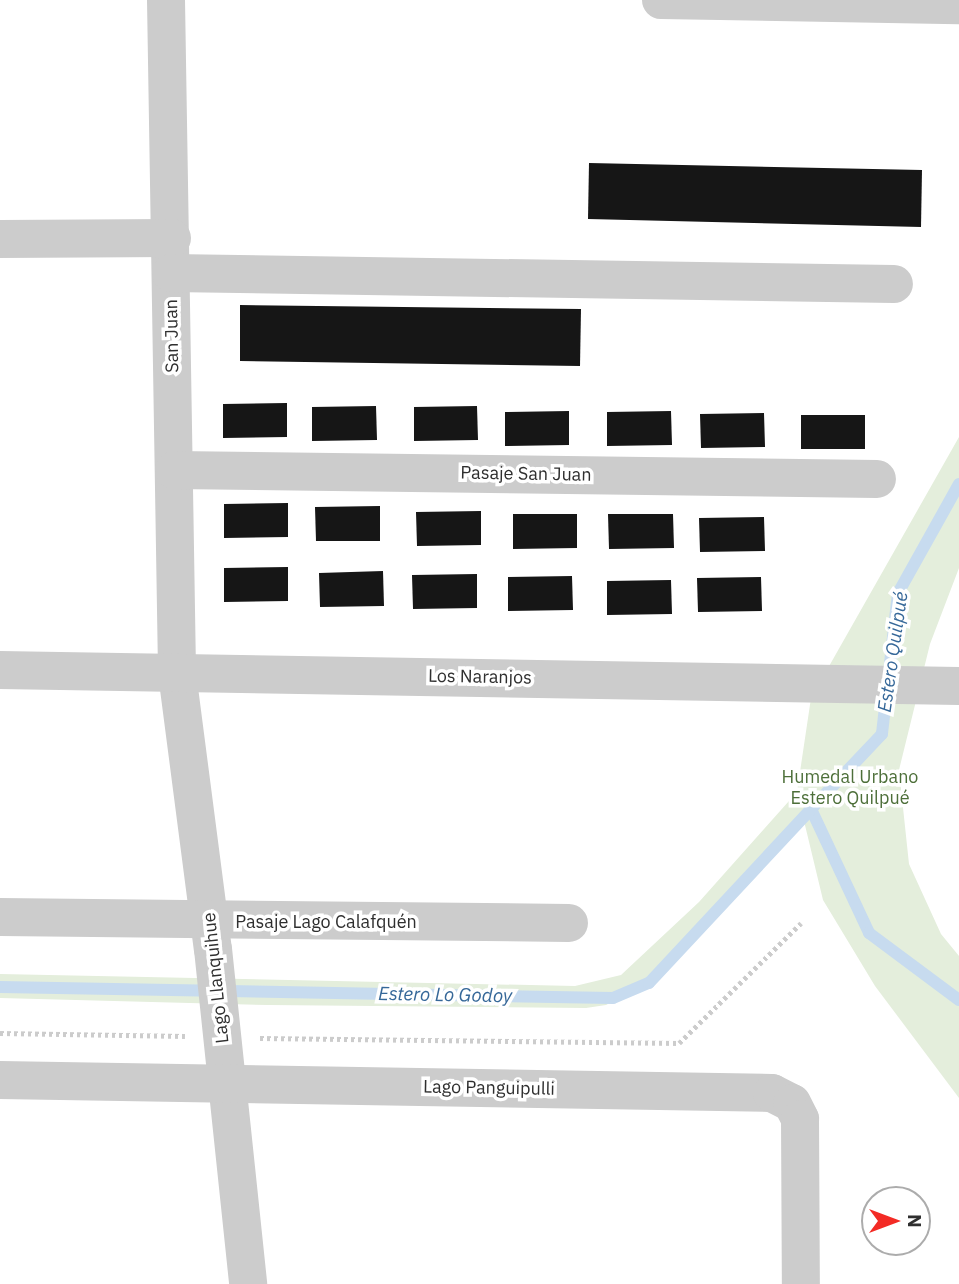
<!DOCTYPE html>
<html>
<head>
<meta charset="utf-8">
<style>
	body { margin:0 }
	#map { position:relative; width:959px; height:1284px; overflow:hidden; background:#fff; font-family:"IBM Plex Sans",sans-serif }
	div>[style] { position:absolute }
	.green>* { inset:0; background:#e4eedc }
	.stream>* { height:12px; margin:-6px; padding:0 6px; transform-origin:6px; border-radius:6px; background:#c7dbef }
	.building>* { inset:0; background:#161616 }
	.path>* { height:4.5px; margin-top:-2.25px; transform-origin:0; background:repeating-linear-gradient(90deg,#ccc 0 3.5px,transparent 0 7px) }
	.minor>* { height:38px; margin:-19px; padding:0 19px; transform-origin:19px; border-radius:19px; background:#ccc }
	span { translate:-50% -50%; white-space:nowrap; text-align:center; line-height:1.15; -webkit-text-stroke:7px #fff; paint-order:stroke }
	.street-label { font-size:18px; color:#2f2f2f }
	.park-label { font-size:18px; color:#4d6f39 }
	.water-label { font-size:19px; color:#366899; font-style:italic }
	.north { position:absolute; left:861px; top:1186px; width:70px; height:70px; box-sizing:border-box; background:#fff; border:2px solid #acacac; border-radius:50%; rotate:90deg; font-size:19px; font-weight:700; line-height:28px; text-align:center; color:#2f2f2f }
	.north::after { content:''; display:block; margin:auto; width:24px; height:32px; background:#f32b25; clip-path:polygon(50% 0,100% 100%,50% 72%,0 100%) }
</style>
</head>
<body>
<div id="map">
	<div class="green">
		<div style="clip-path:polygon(959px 437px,959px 568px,930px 644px,899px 770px,909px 864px,941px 934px,959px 956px,959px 1098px,875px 986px,823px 900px,804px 821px,773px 847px,685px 945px,627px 994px,606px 1005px,586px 1008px,268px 1005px,0 998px,0 974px,575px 986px,621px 975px,699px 902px,797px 792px,811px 698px)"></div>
	</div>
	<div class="stream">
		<div style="left:959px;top:484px;width:125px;rotate:119.2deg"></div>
		<div style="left:898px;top:593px;width:142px;rotate:96.5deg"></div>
		<div style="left:882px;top:734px;width:103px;rotate:133.4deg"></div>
		<div style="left:811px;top:809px;width:137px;rotate:64.9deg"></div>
		<div style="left:869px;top:933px;width:112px;rotate:36.7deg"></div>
		<div style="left:0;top:987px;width:613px;rotate:1.03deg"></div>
		<div style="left:613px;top:998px;width:39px;rotate:-23deg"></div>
		<div style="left:649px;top:983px;width:238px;rotate:-47deg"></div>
	</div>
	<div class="building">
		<div style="clip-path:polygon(589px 163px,922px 170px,921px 227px,588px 219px)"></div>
		<div style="clip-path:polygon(240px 305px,581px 309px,580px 366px,240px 361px)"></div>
		<div style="clip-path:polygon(287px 403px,287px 437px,223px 438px,223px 404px)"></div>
		<div style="clip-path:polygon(376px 406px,377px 440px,312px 441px,312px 407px)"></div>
		<div style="clip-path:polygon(477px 406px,478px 440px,414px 441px,414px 407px)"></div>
		<div style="clip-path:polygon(569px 411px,569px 445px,505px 446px,505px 412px)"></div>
		<div style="clip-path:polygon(671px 411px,672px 445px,607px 446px,607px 412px)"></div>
		<div style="clip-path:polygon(764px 413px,765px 447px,701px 448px,700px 414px)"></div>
		<div style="clip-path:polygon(801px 415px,865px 415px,865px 449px,801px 449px)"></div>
		<div style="clip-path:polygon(288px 503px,288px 537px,224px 538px,224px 504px)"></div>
		<div style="clip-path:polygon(380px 506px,380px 541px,316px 541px,315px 507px)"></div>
		<div style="clip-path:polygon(481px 511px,481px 545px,417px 546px,416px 512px)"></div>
		<div style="clip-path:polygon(513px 514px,577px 514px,577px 548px,513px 549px)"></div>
		<div style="clip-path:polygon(608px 514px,673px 514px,674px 548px,609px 549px)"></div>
		<div style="clip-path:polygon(764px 517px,765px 551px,700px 552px,699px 518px)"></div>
		<div style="clip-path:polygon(288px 567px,288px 601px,224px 602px,224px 568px)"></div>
		<div style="clip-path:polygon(383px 571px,384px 606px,320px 607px,319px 573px)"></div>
		<div style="clip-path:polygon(477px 574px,477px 608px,413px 609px,412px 575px)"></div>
		<div style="clip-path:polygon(572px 576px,573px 610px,508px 611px,508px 577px)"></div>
		<div style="clip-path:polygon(761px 577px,762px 611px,698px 612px,697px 578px)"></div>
		<div style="clip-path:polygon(671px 580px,672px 614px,607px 615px,607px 581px)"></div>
	</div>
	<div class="path">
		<div style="left:0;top:1033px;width:185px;rotate:0.9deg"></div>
		<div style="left:260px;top:1038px;width:419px;rotate:0.7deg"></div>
		<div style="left:679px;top:1043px;width:171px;rotate:-44.5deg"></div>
	</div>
	<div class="minor">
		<div style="left:166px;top:0;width:673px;rotate:89.06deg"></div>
		<div style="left:177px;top:673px;width:278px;rotate:82.6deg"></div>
		<div style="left:213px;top:949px;width:337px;rotate:84deg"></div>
		<div style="left:661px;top:0;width:298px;rotate:1deg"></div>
		<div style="left:0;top:239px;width:172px;rotate:-0.3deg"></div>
		<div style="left:171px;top:273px;width:723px;rotate:0.87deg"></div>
		<div style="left:174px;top:470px;width:703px;rotate:0.73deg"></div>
		<div style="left:0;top:670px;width:959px;rotate:0.96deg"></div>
		<div style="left:0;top:917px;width:569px;rotate:0.6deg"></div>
		<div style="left:0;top:1080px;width:772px;rotate:0.96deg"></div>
		<div style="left:772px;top:1093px;width:22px;rotate:27deg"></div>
		<div style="left:792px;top:1103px;width:18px;rotate:63deg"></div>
		<div style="left:800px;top:1119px;width:165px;rotate:89.7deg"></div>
	</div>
	<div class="street-label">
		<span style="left:172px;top:336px;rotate:-91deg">San Juan</span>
		<span style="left:526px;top:474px;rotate:1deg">Pasaje San Juan</span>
		<span style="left:480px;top:677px;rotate:1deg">Los Naranjos</span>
		<span style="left:326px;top:922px">Pasaje Lago Calafquén</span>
		<span style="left:216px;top:978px;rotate:-96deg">Lago Llanquihue</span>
		<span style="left:489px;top:1088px;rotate:1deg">Lago Panguipulli</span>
	</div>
	<div class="park-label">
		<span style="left:850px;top:788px">Humedal Urbano<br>Estero Quilpué</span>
	</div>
	<div class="water-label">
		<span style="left:893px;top:652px;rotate:-82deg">Estero Quilpué</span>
		<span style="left:445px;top:995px;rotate:1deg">Estero Lo Godoy</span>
	</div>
	<div class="north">N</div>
</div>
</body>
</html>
